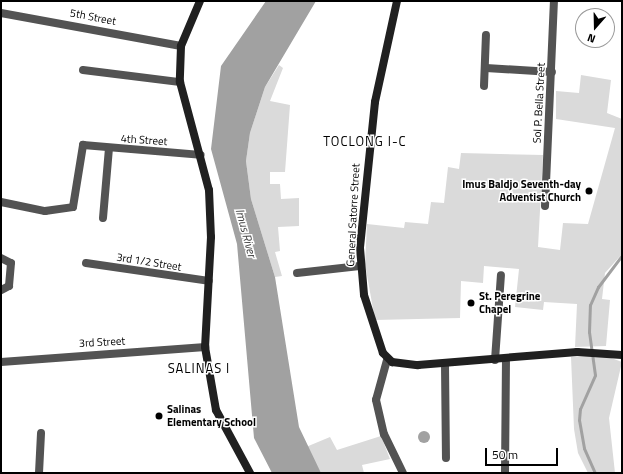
<!DOCTYPE html>
<html>
<head>
<meta charset="utf-8">
<style>
	body { margin:0 }
	#map { position:relative; width:623px; height:474px; overflow:hidden; background:#fff; font-family:"Titillium Web",sans-serif }
	div>[style] { position:absolute }
	.green>* { inset:0; background:#dadada }
	.water>* { inset:0; background:#a1a1a1 }
	.round { border-radius:50% }
	.stream>* { height:3px; margin:-1.5px; padding:0 1.5px; transform-origin:1.5px; border-radius:1.5px; background:#a1a1a1 }
	.street>* { height:8px; margin:-4px; padding:0 4px; transform-origin:4px; border-radius:4px; background:#535353 }
	.secondary>* { height:8px; margin:-4px; padding:0 4px; transform-origin:4px; border-radius:4px; background:#202020 }
	.dots>* { width:11px; height:11px; translate:-50% -50%; box-sizing:border-box; border:2px solid #fff; border-radius:50% }
	span { translate:-50% -50%; white-space:nowrap; text-align:center; line-height:1.15; -webkit-text-stroke:3px #fff; paint-order:stroke }
	.street-label { font-size:11px; color:#000 }
	.poi-label { font-size:11px; color:#000; font-weight:700 }
	.right { translate:-100% -50%; text-align:right }
	.left { translate:0 -50%; text-align:left }
	.water-label { font-size:12px; color:#424242; font-style:italic }
	.quarter-label { font-size:13px; color:#000; letter-spacing:1px }
	.frame { position:absolute; inset:0; border:2px solid #000; pointer-events:none }
	.north { position:absolute; left:575px; top:8px; width:40px; height:40px; box-sizing:border-box; background:#fff; border:1px solid #999; border-radius:50%; rotate:200deg; font-size:11px; font-weight:700; line-height:16px; text-align:center; color:#000 }
	.north::after { content:''; display:block; margin:auto; width:14px; height:18px; background:#000; clip-path:polygon(50% 0,100% 100%,50% 72%,0 100%) }
	.scale { position:absolute; left:485px; top:448px; width:73px; height:18px; box-sizing:border-box; border:2px solid #000; border-top:0; padding-left:5px; font-size:12px; line-height:14px; white-space:nowrap; color:#000; -webkit-text-stroke:3px #fff; paint-order:stroke }
</style>
</head>
<body>
<div id="map">
	<div class="green">
		<div style="clip-path:polygon(279px 65px,283px 68px,270px 101px,290px 105px,285px 172px,270px 172px,270px 184px,280px 184px,281px 199px,299px 198px,299px 226px,278px 227px,280px 251px,275px 252px,282px 276px,275px 277px,251px 199px,246px 161px,250px 133px,265px 87px)"></div>
		<div style="clip-path:polygon(581px 75px,611px 80px,607px 113px,622px 119px,622px 254px,605px 273px,602px 299px,610px 300px,606px 346px,575px 347px,577px 304px,544px 302px,543px 310px,515px 307px,519px 269px,484px 266px,483px 283px,461px 281px,460px 318px,375px 320px,365px 264px,367px 224px,404px 228px,405px 222px,428px 224px,431px 202px,444px 203px,448px 167px,459px 169px,461px 153px,543px 155px,538px 247px,560px 250px,563px 223px,588px 224px,615px 128px,556px 119px,556px 91px,579px 93px)"></div>
		<div style="clip-path:polygon(603px 355px,622px 362px,609px 418px,615px 473px,588px 473px,578px 453px,574px 429px,571px 357px)"></div>
		<div style="clip-path:polygon(381px 436px,390px 459px,362px 465px,364px 473px,321px 473px,306px 447px,330px 437px,337px 450px)"></div>
	</div>
	<div class="water">
		<div style="clip-path:polygon(266px 1px,316px 1px,265px 87px,250px 133px,246px 161px,251px 199px,275px 277px,299px 427px,321px 473px,272px 473px,254px 438px,237px 244px,211px 149px,221px 66px)"></div>
		<div class="round" style="left:418px;top:431px;width:12px;height:12px"></div>
	</div>
	<div class="stream">
		<div style="left:595px;top:473px;width:27px;rotate:-114deg"></div>
		<div style="left:584px;top:448px;width:28px;rotate:-100deg"></div>
		<div style="left:579px;top:420px;width:11px;rotate:-85deg"></div>
		<div style="left:580px;top:409px;width:37px;rotate:-66deg"></div>
		<div style="left:595px;top:375px;width:43px;rotate:-97.9deg"></div>
		<div style="left:589px;top:332px;width:27px;rotate:-88deg"></div>
		<div style="left:590px;top:305px;width:20px;rotate:-66deg"></div>
		<div style="left:598px;top:287px;width:40px;rotate:-53deg"></div>
	</div>
	<div class="street">
		<div style="left:1px;top:13px;width:183px;rotate:10.4deg"></div>
		<div style="left:486px;top:68px;width:66px;rotate:3.5deg"></div>
		<div style="left:83px;top:70px;width:98px;rotate:7.1deg"></div>
		<div style="left:484px;top:86px;width:51px;rotate:-87.8deg"></div>
		<div style="left:1px;top:202px;width:45px;rotate:11.6deg"></div>
		<div style="left:45px;top:211px;width:28px;rotate:-8deg"></div>
		<div style="left:73px;top:207px;width:63px;rotate:-80.8deg"></div>
		<div style="left:83px;top:145px;width:118px;rotate:4.8deg"></div>
		<div style="left:545px;top:206px;width:205px;rotate:-87.5deg"></div>
		<div style="left:103px;top:218px;width:70px;rotate:-85.1deg"></div>
		<div style="left:1px;top:258px;width:11px;rotate:27deg"></div>
		<div style="left:11px;top:263px;width:23px;rotate:95deg"></div>
		<div style="left:9px;top:286px;width:9px;rotate:153deg"></div>
		<div style="left:86px;top:263px;width:124px;rotate:8.3deg"></div>
		<div style="left:297px;top:273px;width:63px;rotate:-6.3deg"></div>
		<div style="left:387px;top:360px;width:41px;rotate:105.4deg"></div>
		<div style="left:376px;top:400px;width:35px;rotate:77deg"></div>
		<div style="left:384px;top:434px;width:43px;rotate:64deg"></div>
		<div style="left:495px;top:360px;width:85px;rotate:-86deg"></div>
		<div style="left:1px;top:362px;width:205px;rotate:-4.2deg"></div>
		<div style="left:445px;top:365px;width:93px;rotate:89.4deg"></div>
		<div style="left:39px;top:473px;width:40px;rotate:-87.1deg"></div>
		<div style="left:505px;top:473px;width:114px;rotate:-89.5deg"></div>
	</div>
	<div class="secondary">
		<div style="left:200px;top:1px;width:49px;rotate:112.9deg"></div>
		<div style="left:181px;top:46px;width:36px;rotate:92deg"></div>
		<div style="left:180px;top:82px;width:112px;rotate:75deg"></div>
		<div style="left:209px;top:190px;width:47px;rotate:87.6deg"></div>
		<div style="left:211px;top:237px;width:110px;rotate:93.1deg"></div>
		<div style="left:205px;top:347px;width:64px;rotate:80.1deg"></div>
		<div style="left:216px;top:410px;width:72px;rotate:61.6deg"></div>
		<div style="left:397px;top:1px;width:103px;rotate:102.3deg"></div>
		<div style="left:375px;top:102px;width:147px;rotate:95.9deg"></div>
		<div style="left:360px;top:248px;width:47px;rotate:85.1deg"></div>
		<div style="left:364px;top:295px;width:61px;rotate:71.9deg"></div>
		<div style="left:383px;top:353px;width:13px;rotate:45deg"></div>
		<div style="left:392px;top:362px;width:26px;rotate:7deg"></div>
		<div style="left:418px;top:365px;width:160px;rotate:-4.7deg"></div>
		<div style="left:577px;top:352px;width:45px;rotate:3.8deg"></div>
	</div>
	<div class="dots">
		<div style="left:589px;top:191px;background:#000"></div>
		<div style="left:471px;top:303px;background:#000"></div>
		<div style="left:159px;top:416px;background:#000"></div>
	</div>
	<div class="street-label">
		<span style="left:93px;top:17px;rotate:11deg">5th Street</span>
		<span style="left:539px;top:103px;rotate:-87deg">Sol P. Bella Street</span>
		<span style="left:144px;top:140px;rotate:4deg">4th Street</span>
		<span style="left:353px;top:215px;rotate:-87deg">General Satorre Street</span>
		<span style="left:149px;top:262px;rotate:9deg">3rd 1/2 Street</span>
		<span style="left:102px;top:342px;rotate:-3deg">3rd Street</span>
	</div>
	<div class="poi-label">
		<span class="right" style="left:581px;top:191px">Imus Baldjo Seventh-day<br>Adventist Church</span>
		<span class="left" style="left:479px;top:303px">St. Peregrine<br>Chapel</span>
		<span class="left" style="left:167px;top:416px">Salinas<br>Elementary School</span>
	</div>
	<div class="water-label">
		<span style="left:246px;top:233px;rotate:75deg">Imus River</span>
	</div>
	<div class="quarter-label">
		<span style="left:365px;top:141px">TOCLONG I-C</span>
		<span style="left:199px;top:368px">SALINAS I</span>
	</div>
	<div class="frame"></div>
	<div class="north">N</div>
	<div class="scale">50 m</div>
</div>
</body>
</html>
